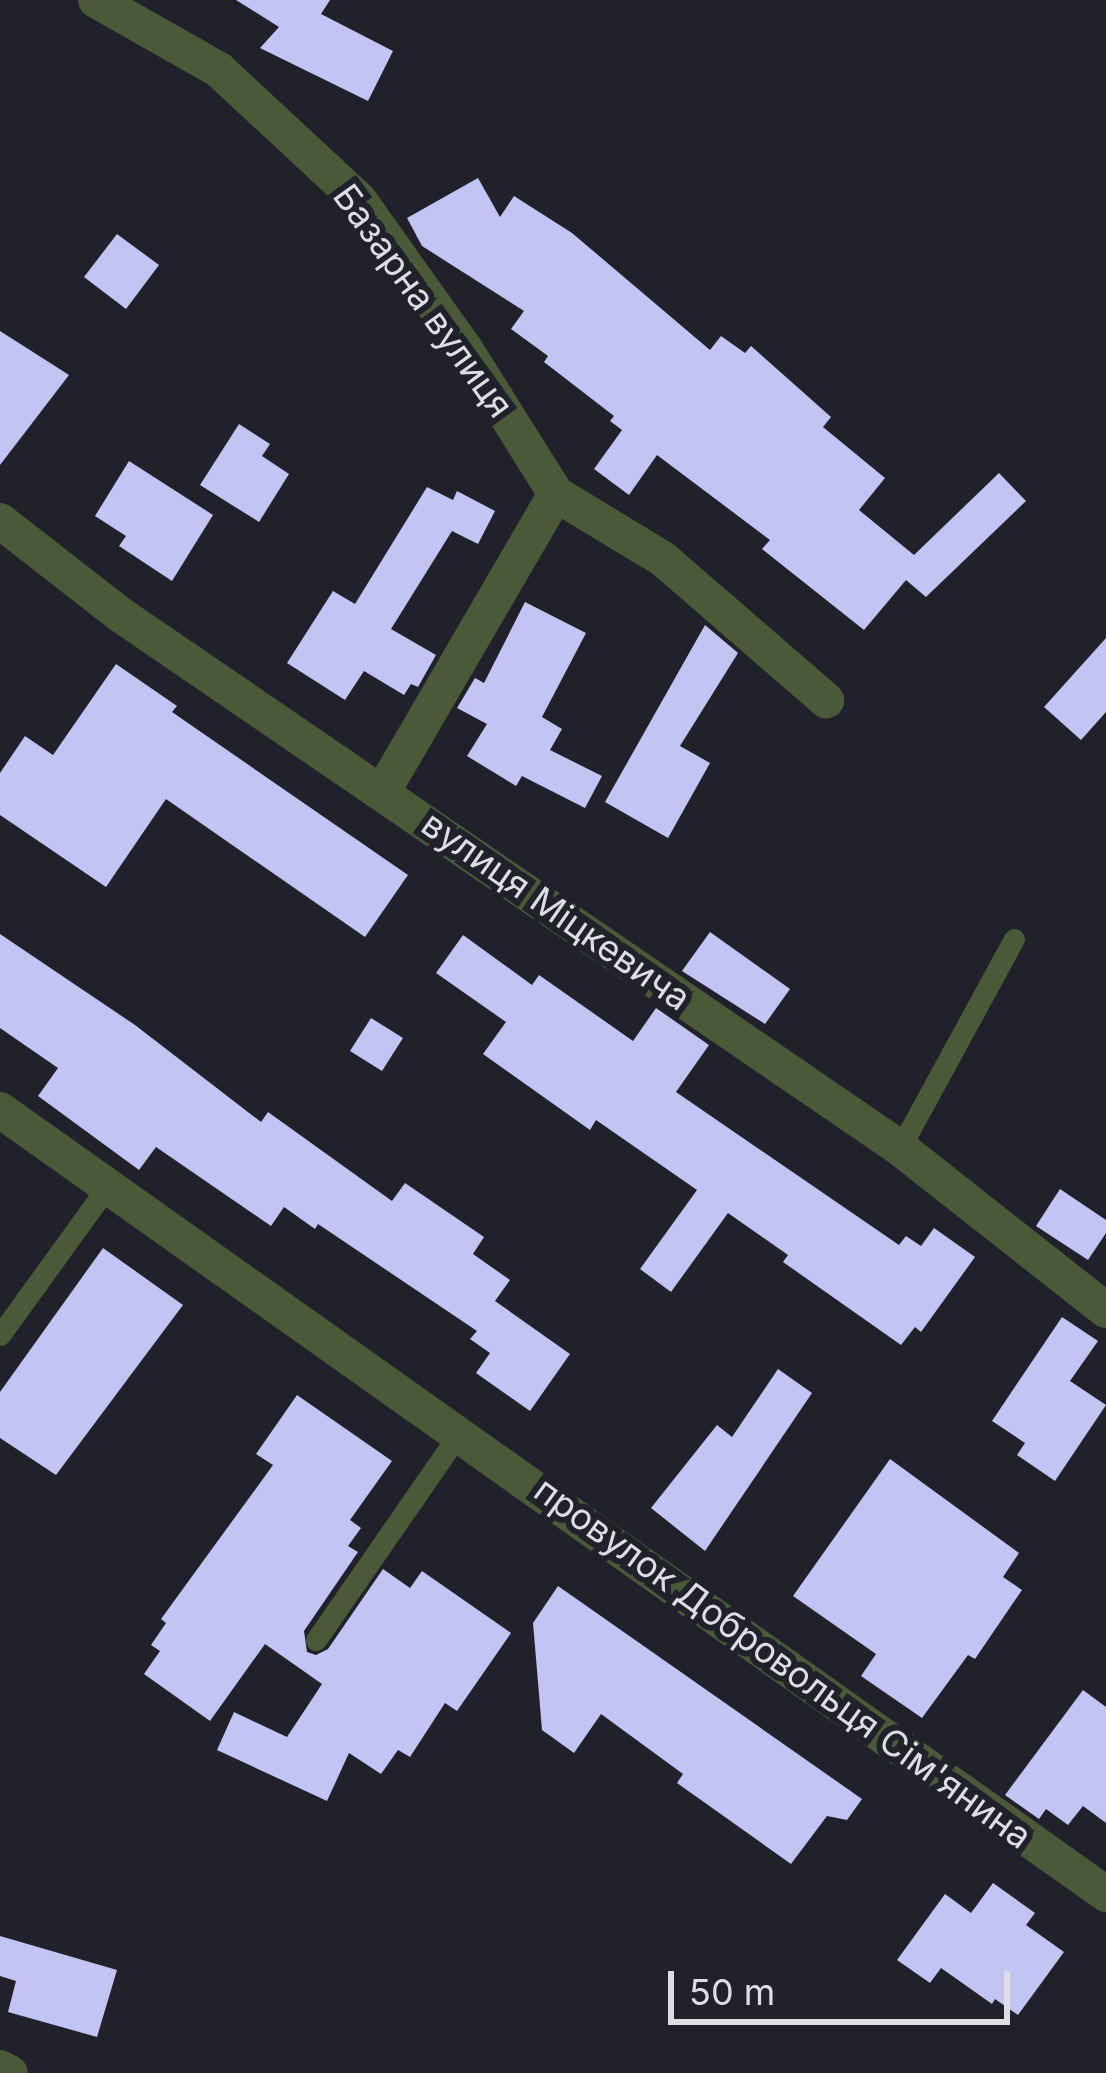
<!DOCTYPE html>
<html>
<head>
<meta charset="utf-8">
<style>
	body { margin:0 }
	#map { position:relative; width:1106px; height:2073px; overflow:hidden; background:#20212a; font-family:Inter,sans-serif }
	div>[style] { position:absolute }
	.building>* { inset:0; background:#c2c4f3 }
	.lane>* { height:21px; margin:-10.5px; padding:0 10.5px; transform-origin:10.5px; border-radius:10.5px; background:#4a5a38 }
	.street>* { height:36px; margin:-18px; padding:0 18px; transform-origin:18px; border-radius:18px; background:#4a5a38 }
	span { translate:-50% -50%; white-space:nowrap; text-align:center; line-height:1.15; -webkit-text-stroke:12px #20212a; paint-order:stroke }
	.street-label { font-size:36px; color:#dddee4 }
	.scale { position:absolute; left:668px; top:1971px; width:342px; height:54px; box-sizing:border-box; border:6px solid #dddee4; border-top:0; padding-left:15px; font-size:36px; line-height:42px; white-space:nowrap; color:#dddee4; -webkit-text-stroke:9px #20212a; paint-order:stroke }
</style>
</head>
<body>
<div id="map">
	<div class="building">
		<div style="clip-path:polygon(236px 0,330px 0,321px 14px,393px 51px,368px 101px,260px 48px,279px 27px)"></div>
		<div style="clip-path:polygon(478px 178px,500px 217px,514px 196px,572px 233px,710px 350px,721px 336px,745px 353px,751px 346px,831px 417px,823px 427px,885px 478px,859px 510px,914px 555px,999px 473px,1026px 501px,926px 597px,906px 580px,864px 630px,762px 549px,770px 540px,657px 455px,629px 495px,594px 469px,622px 430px,610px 421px,614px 416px,544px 362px,548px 356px,511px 329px,524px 311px,422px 246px,407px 218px)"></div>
		<div style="clip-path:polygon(117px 234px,159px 265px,126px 309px,84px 277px)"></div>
		<div style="clip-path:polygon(0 331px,69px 375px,0 465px)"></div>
		<div style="clip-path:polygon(239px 424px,270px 444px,262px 456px,289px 474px,259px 522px,200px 485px)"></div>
		<div style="clip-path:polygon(129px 461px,213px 515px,172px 581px,119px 546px,126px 536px,95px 516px)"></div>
		<div style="clip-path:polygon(427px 487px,453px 500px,457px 491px,495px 511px,478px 544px,452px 531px,391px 629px,436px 655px,418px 687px,411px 684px,404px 695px,364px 671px,345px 700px,287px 663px,333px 591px,355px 604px)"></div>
		<div style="clip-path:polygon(525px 602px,586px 633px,542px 717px,562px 729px,550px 750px,602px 776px,585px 808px,522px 776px,516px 786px,467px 756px,487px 724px,457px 708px,475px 678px,484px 683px)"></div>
		<div style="clip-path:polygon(705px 625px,738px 653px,680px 746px,710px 763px,668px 838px,605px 802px)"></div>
		<div style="clip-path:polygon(1106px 638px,1106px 712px,1081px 740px,1044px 707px)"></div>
		<div style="clip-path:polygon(116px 664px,177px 706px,172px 712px,408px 875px,365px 937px,166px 799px,106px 887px,0 815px,0 773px,25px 736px,53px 755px)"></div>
		<div style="clip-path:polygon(710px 932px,790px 989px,765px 1024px,682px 971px)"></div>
		<div style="clip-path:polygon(0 934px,135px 1025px,261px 1122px,268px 1112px,392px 1201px,405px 1183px,484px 1237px,473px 1254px,510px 1280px,495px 1301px,570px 1354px,530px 1411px,476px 1373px,490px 1353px,470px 1339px,477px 1331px,318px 1224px,315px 1229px,284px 1207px,271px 1226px,156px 1147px,139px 1170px,38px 1096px,58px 1068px,0 1028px)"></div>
		<div style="clip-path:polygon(463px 935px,532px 985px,539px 975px,633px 1041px,656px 1008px,709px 1045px,676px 1092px,899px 1245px,906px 1236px,921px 1246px,934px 1228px,975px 1257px,921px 1332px,915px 1327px,901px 1345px,783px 1262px,788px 1255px,728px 1213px,671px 1292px,640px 1269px,697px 1190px,596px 1120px,590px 1130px,483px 1054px,506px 1022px,436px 973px)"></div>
		<div style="clip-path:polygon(371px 1018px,403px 1038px,382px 1071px,350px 1051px)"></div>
		<div style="clip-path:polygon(1060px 1189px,1106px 1220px,1106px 1233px,1088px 1260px,1036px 1226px)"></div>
		<div style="clip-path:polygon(103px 1248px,183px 1305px,56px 1475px,0 1438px,0 1392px)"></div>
		<div style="clip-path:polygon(1062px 1317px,1098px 1341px,1070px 1381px,1106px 1405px,1055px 1481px,1017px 1455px,1025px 1443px,992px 1421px)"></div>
		<div style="clip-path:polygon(778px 1369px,812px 1393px,705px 1551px,651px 1508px,717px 1425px,732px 1437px)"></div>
		<div style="clip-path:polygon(297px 1395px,392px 1461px,350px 1520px,361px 1528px,348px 1546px,358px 1552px,304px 1631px,307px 1652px,316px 1655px,328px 1649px,383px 1569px,410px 1588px,422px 1571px,511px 1633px,457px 1711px,445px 1703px,410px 1757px,398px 1750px,381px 1774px,349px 1753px,327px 1801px,217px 1750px,234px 1712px,287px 1737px,322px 1684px,265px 1644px,210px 1721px,144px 1674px,160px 1651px,151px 1645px,166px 1623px,161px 1619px,273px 1465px,256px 1454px)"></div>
		<div style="clip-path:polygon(890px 1459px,1019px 1553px,1003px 1577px,1022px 1590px,975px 1659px,968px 1655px,922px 1718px,861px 1676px,876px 1654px,793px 1596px)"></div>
		<div style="clip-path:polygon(558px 1586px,862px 1799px,847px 1820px,827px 1816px,791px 1864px,677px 1783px,683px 1774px,601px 1714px,574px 1753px,542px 1730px,533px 1623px)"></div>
		<div style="clip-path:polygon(1083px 1690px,1106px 1707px,1106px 1823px,1083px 1806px,1068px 1825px,1046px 1809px,1039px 1819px,1005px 1795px)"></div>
		<div style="clip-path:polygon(993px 1883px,1035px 1913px,1026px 1925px,1064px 1952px,1018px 2015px,995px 1999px,992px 2004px,941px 1968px,930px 1983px,897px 1960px,945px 1894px,971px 1913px)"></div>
		<div style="clip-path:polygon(0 1936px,117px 1970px,97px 2037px,8px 2012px,16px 1981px,0 1976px)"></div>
	</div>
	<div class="lane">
		<div style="left:900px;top:1148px;width:238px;rotate:-61.4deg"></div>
		<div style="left:0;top:1335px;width:184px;rotate:-54.1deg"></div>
		<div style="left:316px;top:1640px;width:253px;rotate:-55.3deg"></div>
	</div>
	<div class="street">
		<div style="left:96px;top:0;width:142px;rotate:29.6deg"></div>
		<div style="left:219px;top:70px;width:191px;rotate:42.9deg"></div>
		<div style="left:359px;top:200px;width:183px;rotate:54.6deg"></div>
		<div style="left:465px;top:349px;width:171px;rotate:57.9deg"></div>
		<div style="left:556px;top:494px;width:125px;rotate:31.3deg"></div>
		<div style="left:663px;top:559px;width:216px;rotate:40.9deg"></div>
		<div style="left:0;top:521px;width:150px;rotate:37.9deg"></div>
		<div style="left:118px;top:613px;width:947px;rotate:34.38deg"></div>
		<div style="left:900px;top:1148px;width:262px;rotate:38.2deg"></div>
		<div style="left:383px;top:791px;width:344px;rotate:-59.8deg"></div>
		<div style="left:0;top:1110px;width:1356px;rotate:35.33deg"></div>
		<div style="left:0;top:2068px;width:11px;rotate:27deg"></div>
	</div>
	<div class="street-label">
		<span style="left:423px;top:301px;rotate:54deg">Базарна вулиця</span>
		<span style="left:556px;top:911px;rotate:35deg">вулиця Міцкевича</span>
		<span style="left:783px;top:1663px;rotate:36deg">провулок Добровольця Сім'янина</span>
	</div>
	<div class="scale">50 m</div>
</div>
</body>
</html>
